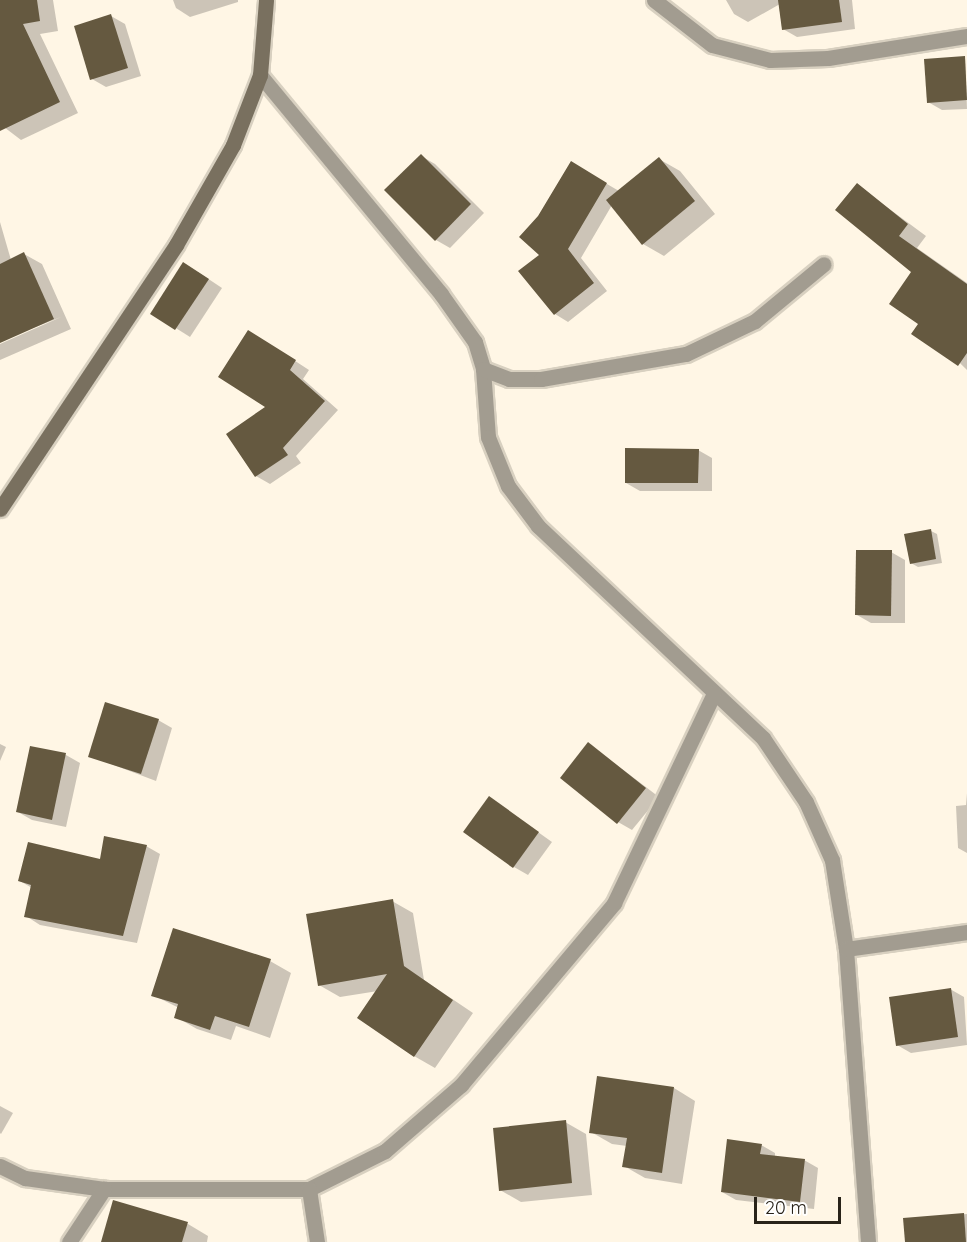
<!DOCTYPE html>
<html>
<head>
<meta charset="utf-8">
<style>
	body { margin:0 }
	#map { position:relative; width:967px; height:1242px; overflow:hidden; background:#fff6e5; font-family:Quicksand,sans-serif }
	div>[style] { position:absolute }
	.shadow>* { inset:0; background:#0003 }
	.building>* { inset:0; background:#655940 }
	.roads { filter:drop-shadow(2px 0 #d8d0c0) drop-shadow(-2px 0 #d8d0c0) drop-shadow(0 2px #d8d0c0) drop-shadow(0 -2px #d8d0c0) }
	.street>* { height:15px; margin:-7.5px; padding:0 7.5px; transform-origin:7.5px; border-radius:7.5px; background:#a29c90 }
	.secondary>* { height:15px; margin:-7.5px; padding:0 7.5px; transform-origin:7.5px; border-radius:7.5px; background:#79705f }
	span { translate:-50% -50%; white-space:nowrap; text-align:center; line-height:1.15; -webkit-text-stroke:6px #fff; paint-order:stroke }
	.scale { position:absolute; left:754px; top:1197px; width:87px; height:27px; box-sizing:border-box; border:3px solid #292319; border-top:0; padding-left:8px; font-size:18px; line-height:21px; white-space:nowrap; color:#292319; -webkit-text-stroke:4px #fff; paint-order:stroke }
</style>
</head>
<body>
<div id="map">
	<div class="shadow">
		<div style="clip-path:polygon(0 0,53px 0,58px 31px,40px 34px,78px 113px,21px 140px,0 124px)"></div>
		<div style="clip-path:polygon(173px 0,238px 0,238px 2px,190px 17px,176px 8px)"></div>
		<div style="clip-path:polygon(726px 0,852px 0,855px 29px,797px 37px,783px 29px,780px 4px,748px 22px,734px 14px)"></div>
		<div style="clip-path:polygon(111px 16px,125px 24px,141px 76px,106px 87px,92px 79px)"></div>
		<div style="clip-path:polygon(965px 58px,967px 109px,942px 110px,928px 102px)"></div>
		<div style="clip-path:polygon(421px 156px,435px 164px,484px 213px,450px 248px,436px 240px)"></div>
		<div style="clip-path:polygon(659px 159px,680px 171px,715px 214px,664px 256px,643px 244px,612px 205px,581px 258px,607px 291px,568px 322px,555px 314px,541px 255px,539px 217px,571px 163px,619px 191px)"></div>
		<div style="clip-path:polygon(857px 185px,926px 236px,917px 248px,967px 283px,967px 370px,920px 324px,913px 272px)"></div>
		<div style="clip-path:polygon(0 222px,11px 260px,24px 254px,42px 264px,71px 329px,0 360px,0 344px,61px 317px,0 341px)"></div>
		<div style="clip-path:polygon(198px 272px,222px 288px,190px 337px,152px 313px)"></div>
		<div style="clip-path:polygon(263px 340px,309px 370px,303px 379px,338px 410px,296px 456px,301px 463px,270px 484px,256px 476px,268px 407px)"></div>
		<div style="clip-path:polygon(698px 450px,712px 458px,712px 491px,640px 491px,626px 483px)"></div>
		<div style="clip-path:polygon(931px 531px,937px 534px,942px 563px,918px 567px,911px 563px)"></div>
		<div style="clip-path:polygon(891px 552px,905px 560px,905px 623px,871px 623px,857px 615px)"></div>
		<div style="clip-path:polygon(158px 720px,172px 728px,156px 781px,90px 756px)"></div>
		<div style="clip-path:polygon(0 744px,6px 747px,0 761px)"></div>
		<div style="clip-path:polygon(589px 744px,659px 797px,632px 830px,618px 822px)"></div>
		<div style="clip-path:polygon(31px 748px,66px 755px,80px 763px,66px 827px,32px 820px,18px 812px)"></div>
		<div style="clip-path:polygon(967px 793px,967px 853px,958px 848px,956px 806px,966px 805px)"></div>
		<div style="clip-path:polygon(490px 798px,552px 842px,528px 875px,514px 867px)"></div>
		<div style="clip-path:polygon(146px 846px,160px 854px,137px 943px,40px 925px,26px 916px,32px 888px,20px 881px)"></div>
		<div style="clip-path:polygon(392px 901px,413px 913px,424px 980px,473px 1013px,435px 1068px,414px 1056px,378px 991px,340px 997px,319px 985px)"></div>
		<div style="clip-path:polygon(270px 961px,291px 973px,270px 1038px,236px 1026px,231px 1040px,197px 1029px,176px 1017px,179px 1008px,153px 995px)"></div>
		<div style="clip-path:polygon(950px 989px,964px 997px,967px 1045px,911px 1053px,897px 1045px)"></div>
		<div style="clip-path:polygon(599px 1078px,674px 1088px,695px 1101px,682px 1184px,645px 1178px,624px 1166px,627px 1146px,612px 1144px,591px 1132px)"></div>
		<div style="clip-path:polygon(0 1106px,13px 1113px,1px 1134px,0 1133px)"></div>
		<div style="clip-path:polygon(565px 1122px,586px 1134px,592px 1195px,521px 1202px,500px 1190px)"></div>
		<div style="clip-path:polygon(761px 1145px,775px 1153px,775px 1157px,804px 1160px,818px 1168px,814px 1209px,736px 1200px,722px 1192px)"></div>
		<div style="clip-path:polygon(114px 1201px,188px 1224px,208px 1236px,207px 1242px,102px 1242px)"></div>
		<div style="clip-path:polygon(967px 1214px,967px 1242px,906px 1242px,904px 1219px)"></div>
	</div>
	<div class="building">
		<div style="clip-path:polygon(0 0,37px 0,40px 21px,23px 24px,60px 102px,0 131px)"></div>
		<div style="clip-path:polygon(778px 0,839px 0,842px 22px,782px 30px)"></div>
		<div style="clip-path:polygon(111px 14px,128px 68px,90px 80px,74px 26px)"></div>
		<div style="clip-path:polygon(965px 56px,967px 100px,927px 103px,924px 59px)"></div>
		<div style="clip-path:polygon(421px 154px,471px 204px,435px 241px,384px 190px)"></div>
		<div style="clip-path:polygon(659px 157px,695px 201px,642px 245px,606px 200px)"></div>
		<div style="clip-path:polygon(571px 161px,607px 183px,568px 249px,594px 283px,554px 315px,518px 271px,539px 255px,519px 237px,538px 216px)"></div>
		<div style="clip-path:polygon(857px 183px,908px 224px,899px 236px,967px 284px,967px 353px,958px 366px,911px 334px,918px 324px,889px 304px,911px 272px,835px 210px)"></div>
		<div style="clip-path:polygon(24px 252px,54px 319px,0 343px,0 264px)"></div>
		<div style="clip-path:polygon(183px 262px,209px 279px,175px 330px,150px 314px)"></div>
		<div style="clip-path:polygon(248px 330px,296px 360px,290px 370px,325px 401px,283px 448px,288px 455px,255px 477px,226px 434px,265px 407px,218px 377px)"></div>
		<div style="clip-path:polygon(625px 448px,699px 449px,698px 483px,625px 483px)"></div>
		<div style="clip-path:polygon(931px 529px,936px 559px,910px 564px,904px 534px)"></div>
		<div style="clip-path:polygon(856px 550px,892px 550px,891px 616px,855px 615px)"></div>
		<div style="clip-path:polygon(105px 702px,159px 719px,141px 774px,88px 757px)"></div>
		<div style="clip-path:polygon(588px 742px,646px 788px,617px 824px,560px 778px)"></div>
		<div style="clip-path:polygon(30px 746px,66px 753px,52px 820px,16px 812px)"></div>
		<div style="clip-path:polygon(489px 796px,539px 832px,513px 868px,463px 832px)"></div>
		<div style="clip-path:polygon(104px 836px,147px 845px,123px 936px,24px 917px,31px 885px,18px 881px,28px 842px,100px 859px)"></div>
		<div style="clip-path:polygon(393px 899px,404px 966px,453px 1000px,414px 1057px,357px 1018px,387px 974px,318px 986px,306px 914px)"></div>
		<div style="clip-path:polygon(173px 928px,271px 959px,249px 1027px,215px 1016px,210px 1030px,174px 1018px,178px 1004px,151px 996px)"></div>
		<div style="clip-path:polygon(951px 988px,958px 1037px,896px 1046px,889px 997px)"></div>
		<div style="clip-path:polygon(597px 1076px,674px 1087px,662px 1173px,622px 1167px,627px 1138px,589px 1133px)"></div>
		<div style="clip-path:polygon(566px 1120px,572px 1183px,499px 1191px,493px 1128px)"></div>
		<div style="clip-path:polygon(727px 1139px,762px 1144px,760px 1154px,805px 1159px,800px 1202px,721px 1192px)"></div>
		<div style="clip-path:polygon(113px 1200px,188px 1222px,182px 1242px,101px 1242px)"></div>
		<div style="clip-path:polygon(964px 1213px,966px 1242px,905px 1242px,903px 1218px)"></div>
	</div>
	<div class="roads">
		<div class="street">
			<div style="left:654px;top:0;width:73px;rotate:37.8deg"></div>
			<div style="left:712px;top:45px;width:60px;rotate:14.5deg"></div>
			<div style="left:770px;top:60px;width:58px;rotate:-2deg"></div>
			<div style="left:828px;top:58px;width:141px;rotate:-9deg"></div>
			<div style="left:260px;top:75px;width:284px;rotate:50.4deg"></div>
			<div style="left:441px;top:294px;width:59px;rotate:54.7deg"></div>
			<div style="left:475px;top:342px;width:28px;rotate:73deg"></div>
			<div style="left:483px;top:369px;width:68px;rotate:85.8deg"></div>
			<div style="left:488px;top:437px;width:53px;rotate:67.8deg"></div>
			<div style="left:508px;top:486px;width:50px;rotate:53.1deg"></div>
			<div style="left:538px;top:526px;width:309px;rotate:43.3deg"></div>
			<div style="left:763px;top:738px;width:77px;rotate:56.1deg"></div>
			<div style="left:806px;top:802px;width:64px;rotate:65.9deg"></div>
			<div style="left:832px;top:860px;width:90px;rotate:81.1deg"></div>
			<div style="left:846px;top:949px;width:294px;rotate:85.7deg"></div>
			<div style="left:483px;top:369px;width:28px;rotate:21deg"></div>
			<div style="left:509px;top:379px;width:32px"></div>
			<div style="left:541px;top:379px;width:147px;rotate:-9.8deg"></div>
			<div style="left:686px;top:354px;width:76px;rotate:-25.6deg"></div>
			<div style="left:755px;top:321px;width:89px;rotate:-39.6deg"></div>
			<div style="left:846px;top:949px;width:122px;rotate:-8deg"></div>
			<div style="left:0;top:1166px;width:28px;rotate:26deg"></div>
			<div style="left:25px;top:1178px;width:80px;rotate:7.9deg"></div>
			<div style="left:104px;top:1189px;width:205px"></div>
			<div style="left:309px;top:1189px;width:85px;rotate:-26.6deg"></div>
			<div style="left:385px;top:1151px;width:101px;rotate:-41deg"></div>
			<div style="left:461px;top:1085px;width:238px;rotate:-49.9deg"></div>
			<div style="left:614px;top:903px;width:233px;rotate:-64.5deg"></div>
			<div style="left:309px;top:1189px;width:54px;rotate:81.4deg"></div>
			<div style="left:69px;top:1242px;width:64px;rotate:-56.6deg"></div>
		</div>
		<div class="secondary">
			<div style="left:0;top:509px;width:317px;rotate:-56.3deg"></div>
			<div style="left:176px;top:245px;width:115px;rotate:-60.3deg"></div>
			<div style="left:233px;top:145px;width:75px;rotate:-68.9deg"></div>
			<div style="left:260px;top:75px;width:75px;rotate:-85.4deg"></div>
		</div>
	</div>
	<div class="scale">20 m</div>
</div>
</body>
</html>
